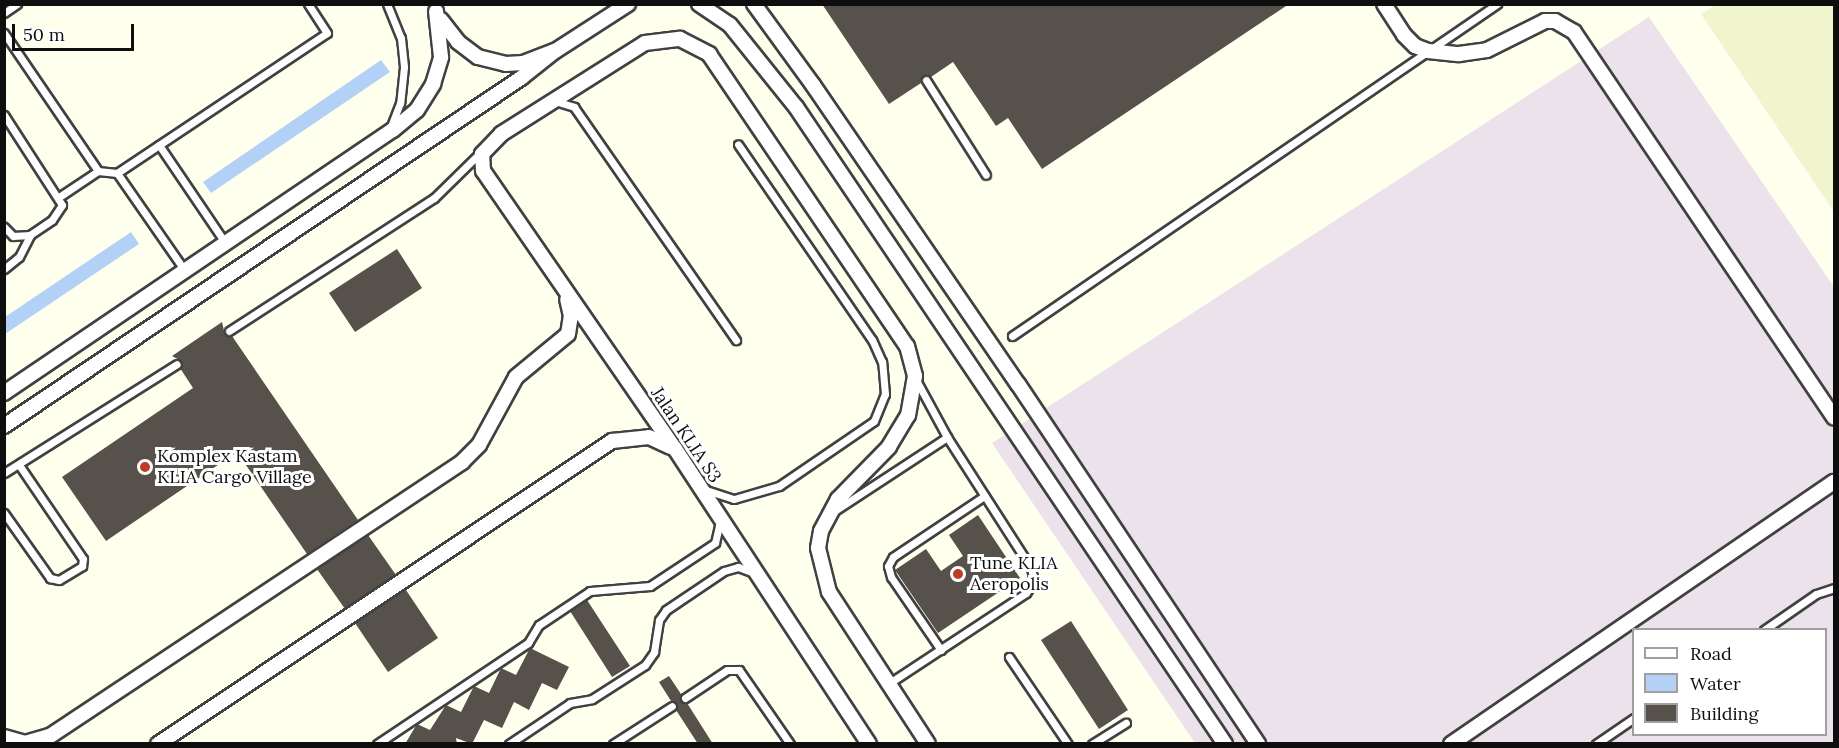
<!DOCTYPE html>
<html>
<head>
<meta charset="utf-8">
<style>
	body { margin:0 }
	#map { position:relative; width:1839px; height:748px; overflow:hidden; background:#ffe; font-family:Lora,serif }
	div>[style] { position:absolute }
	.industrial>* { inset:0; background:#ece2eb }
	.farmland>* { inset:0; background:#f1f5ce }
	.water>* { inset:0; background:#b3d0f7 }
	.building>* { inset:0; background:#56514a }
	.roads { filter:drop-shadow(2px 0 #414141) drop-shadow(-2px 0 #414141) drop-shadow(0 2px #414141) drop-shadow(0 -2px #414141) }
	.service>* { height:7px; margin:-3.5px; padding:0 3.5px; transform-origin:3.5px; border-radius:3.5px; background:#fff }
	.minor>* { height:14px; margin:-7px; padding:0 7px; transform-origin:7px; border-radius:7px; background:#fff }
	.dots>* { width:16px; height:16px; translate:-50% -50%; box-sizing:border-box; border:3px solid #fff; border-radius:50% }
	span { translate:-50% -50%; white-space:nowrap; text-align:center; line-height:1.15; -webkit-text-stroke:6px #fff; paint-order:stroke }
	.street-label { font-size:18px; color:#0e0e0e }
	.poi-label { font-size:18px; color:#0e0e0e }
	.left { translate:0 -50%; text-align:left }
	.frame { position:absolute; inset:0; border:6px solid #0e0e0e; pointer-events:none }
	.legend { position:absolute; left:1632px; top:628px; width:195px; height:108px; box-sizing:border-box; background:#fff; border:2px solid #9f9f9f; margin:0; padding:8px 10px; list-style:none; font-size:18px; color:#0e0e0e }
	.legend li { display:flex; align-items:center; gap:12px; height:30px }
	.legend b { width:30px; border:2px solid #9f9f9f }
	.scale { position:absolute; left:12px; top:24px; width:122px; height:27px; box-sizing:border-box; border:3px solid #0e0e0e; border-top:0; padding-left:8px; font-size:18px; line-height:21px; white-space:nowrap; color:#0e0e0e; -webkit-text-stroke:4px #fff; paint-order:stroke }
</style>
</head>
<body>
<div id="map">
	<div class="industrial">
		<div style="clip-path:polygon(evenodd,1649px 17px,1834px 287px,1834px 743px,1195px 743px,992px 443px,1649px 17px,1634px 630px,1826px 630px,1826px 734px,1634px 734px,1634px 630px)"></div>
	</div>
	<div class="farmland">
		<div style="clip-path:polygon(1717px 4px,1834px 5px,1834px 212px,1701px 14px)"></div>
	</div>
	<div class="water">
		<div style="clip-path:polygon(381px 60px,390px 72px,211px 193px,203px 182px)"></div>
		<div style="clip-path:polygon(131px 232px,139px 244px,5px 334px,5px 317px)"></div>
	</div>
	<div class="building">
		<div style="clip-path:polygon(822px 4px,1289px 4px,1042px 169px,1008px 118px,996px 126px,953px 62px,931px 77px,923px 76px,921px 83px,889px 104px)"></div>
		<div style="clip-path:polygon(397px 249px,422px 288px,355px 332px,329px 293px)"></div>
		<div style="clip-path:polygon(222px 322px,225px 335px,232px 336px,358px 520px,307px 554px,237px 452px,106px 541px,62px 477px,193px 388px,180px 368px,181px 361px,172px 356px)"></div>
		<div style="clip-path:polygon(978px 515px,1020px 578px,938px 633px,895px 570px,926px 549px,941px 571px,963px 556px,949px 535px)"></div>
		<div style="clip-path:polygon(368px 535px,396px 575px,345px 609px,317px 569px)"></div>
		<div style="clip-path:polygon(406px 590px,438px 638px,388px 672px,355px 623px)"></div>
		<div style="clip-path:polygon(587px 600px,630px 666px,612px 677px,570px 611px)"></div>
		<div style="clip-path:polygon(1071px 621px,1128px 710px,1099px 729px,1041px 640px)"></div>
		<div style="clip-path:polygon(530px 648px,569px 667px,557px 690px,542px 683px,529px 710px,514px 702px,502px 728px,484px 720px,472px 744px,456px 738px,457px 744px,405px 744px,417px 724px,430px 730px,446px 705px,461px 712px,474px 686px,489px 693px,501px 668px,516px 675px)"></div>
		<div style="clip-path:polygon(669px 676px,681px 694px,680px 701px,687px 703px,713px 744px,698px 744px,676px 710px,677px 703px,671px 701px,659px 682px)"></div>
	</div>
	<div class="roads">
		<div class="service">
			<div style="left:387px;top:4px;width:37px;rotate:68deg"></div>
			<div style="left:401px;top:38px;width:29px;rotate:84deg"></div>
			<div style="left:404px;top:67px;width:36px;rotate:96deg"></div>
			<div style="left:400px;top:103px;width:25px;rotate:111deg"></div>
			<div style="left:4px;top:13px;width:16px;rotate:-35deg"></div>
			<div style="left:4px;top:33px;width:167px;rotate:55.7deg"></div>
			<div style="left:926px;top:80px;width:112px;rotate:57.7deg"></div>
			<div style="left:558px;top:102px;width:17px;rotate:17deg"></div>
			<div style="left:574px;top:107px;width:284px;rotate:55.2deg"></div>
			<div style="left:4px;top:115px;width:107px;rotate:57.2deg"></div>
			<div style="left:62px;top:205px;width:18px;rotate:124deg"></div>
			<div style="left:52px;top:220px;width:27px;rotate:146deg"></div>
			<div style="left:30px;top:235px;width:17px;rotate:177deg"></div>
			<div style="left:13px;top:236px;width:13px;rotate:-135deg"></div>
			<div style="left:159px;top:145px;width:120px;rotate:55.9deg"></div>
			<div style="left:117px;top:173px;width:119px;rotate:55.2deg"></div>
			<div style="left:59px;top:197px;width:47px;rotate:-33.7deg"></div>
			<div style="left:98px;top:171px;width:19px;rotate:6deg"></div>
			<div style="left:117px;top:173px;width:252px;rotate:-33.7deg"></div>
			<div style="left:327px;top:33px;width:35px;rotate:-123deg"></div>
			<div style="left:4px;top:269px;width:19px;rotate:-39deg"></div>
			<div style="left:19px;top:257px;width:25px;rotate:-63deg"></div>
			<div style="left:229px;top:331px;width:244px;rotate:-33deg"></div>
			<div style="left:434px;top:198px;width:66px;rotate:-44.4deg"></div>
			<div style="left:1012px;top:336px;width:588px;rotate:-34.39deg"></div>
			<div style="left:4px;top:473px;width:204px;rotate:-32.2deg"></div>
			<div style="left:706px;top:490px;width:29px;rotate:18deg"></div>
			<div style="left:734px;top:499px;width:47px;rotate:-16.1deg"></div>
			<div style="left:779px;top:486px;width:115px;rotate:-34.4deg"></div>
			<div style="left:874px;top:421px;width:29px;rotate:-68deg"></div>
			<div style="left:885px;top:394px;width:32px;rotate:-95deg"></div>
			<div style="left:882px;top:362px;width:24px;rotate:-114deg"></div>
			<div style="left:872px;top:340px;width:237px;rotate:-124.4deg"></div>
			<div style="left:836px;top:510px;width:133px;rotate:-33.3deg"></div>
			<div style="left:4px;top:513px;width:80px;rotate:54.7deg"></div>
			<div style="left:50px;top:578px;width:9px;rotate:13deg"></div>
			<div style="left:59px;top:580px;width:27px;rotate:-31deg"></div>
			<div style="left:82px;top:566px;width:7px;rotate:-82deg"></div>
			<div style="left:83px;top:559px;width:114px;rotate:-124.2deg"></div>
			<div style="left:1764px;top:630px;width:63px;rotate:-34.7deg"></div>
			<div style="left:1816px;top:594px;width:19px;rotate:-18deg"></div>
			<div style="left:941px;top:650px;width:88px;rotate:-124.4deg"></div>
			<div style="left:891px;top:577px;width:11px;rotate:-105deg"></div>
			<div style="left:888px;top:566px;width:10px;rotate:-61deg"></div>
			<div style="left:893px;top:557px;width:110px;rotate:-33.8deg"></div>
			<div style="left:1009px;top:657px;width:105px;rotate:55.9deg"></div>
			<div style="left:888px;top:684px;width:165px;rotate:-33.4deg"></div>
			<div style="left:1026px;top:593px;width:14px;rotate:-56deg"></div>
			<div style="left:1034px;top:581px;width:13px;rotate:-103deg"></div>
			<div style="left:1031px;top:568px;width:156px;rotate:-122.7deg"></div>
			<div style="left:947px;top:437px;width:65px;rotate:-118.5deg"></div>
			<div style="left:685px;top:698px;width:50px;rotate:-33.7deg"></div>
			<div style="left:727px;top:670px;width:12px"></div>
			<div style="left:739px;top:670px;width:90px;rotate:55.4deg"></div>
			<div style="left:377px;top:744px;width:182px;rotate:-33.8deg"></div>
			<div style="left:528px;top:643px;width:21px;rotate:-59deg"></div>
			<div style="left:539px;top:625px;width:61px;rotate:-33.7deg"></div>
			<div style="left:590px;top:591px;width:60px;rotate:-4.8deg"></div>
			<div style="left:650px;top:586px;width:78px;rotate:-33.5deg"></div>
			<div style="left:715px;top:543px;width:22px;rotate:-77deg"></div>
			<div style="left:509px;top:744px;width:73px;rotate:-33.9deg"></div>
			<div style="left:570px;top:703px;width:22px;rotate:-10deg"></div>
			<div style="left:592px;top:699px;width:63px;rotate:-32.7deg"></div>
			<div style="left:645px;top:665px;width:16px;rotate:-55deg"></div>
			<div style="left:654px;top:652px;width:32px;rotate:-81deg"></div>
			<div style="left:659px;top:620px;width:12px;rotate:-55deg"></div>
			<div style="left:666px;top:610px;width:70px;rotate:-33.9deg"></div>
			<div style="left:724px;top:571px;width:15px;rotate:-16deg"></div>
			<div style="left:738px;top:567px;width:15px;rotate:20deg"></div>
			<div style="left:613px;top:744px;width:70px;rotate:-32.8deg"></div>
			<div style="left:1092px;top:744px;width:40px;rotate:-32deg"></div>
			<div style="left:1596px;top:744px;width:46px;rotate:-34.4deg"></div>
		</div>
		<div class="minor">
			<div style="left:699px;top:4px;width:37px;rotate:34deg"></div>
			<div style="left:730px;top:25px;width:105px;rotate:51.2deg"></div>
			<div style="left:796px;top:107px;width:768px;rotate:56.04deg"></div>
			<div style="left:754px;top:4px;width:100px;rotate:53.9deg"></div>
			<div style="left:813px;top:85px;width:363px;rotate:55.6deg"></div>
			<div style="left:1018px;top:384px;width:433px;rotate:56.3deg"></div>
			<div style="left:1384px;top:4px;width:37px;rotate:57deg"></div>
			<div style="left:1404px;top:35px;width:16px;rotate:45deg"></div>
			<div style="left:1415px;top:46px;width:14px;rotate:21deg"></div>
			<div style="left:1428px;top:51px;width:31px;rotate:6deg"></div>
			<div style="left:1459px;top:54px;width:28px;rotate:-8deg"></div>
			<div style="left:1487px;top:50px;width:65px;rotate:-26.6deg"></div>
			<div style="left:1545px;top:21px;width:10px"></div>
			<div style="left:1555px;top:21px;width:22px;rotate:30deg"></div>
			<div style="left:1574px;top:32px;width:465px;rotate:56deg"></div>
			<div style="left:441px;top:20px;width:28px;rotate:52deg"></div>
			<div style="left:458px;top:42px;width:25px;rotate:37deg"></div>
			<div style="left:478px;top:57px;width:29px;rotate:14deg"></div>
			<div style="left:506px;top:64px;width:17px;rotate:-3deg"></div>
			<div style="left:523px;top:63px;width:34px;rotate:-21deg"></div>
			<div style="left:555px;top:51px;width:87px;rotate:-32.8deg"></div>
			<div style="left:4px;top:393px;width:470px;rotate:-34.1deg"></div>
			<div style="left:393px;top:130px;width:31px;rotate:-40deg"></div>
			<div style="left:417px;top:110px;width:31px;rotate:-58deg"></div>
			<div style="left:433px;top:84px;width:28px;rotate:-73deg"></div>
			<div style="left:441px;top:57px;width:46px;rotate:-96.2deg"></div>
			<div style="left:4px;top:426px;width:623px;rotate:-33.95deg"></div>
			<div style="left:521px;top:78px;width:43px;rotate:-38.5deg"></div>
			<div style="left:4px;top:737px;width:22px;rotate:16deg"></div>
			<div style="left:25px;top:743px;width:26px;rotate:-16deg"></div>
			<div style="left:50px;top:736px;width:495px;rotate:-33.6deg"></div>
			<div style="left:462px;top:462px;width:24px;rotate:-45deg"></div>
			<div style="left:479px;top:445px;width:77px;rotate:-61.4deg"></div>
			<div style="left:516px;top:377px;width:67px;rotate:-39.6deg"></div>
			<div style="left:568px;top:334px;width:18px;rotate:-81deg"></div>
			<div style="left:571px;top:316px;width:17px;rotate:-103deg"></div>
			<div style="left:158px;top:744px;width:546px;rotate:-33.72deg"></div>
			<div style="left:612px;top:441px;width:37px;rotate:-6deg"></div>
			<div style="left:649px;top:437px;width:23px;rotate:25deg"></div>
			<div style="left:869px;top:744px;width:353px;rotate:-123.3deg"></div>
			<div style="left:675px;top:449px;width:338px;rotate:-124.6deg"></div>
			<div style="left:483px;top:171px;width:17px;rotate:-93deg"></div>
			<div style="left:482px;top:154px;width:28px;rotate:-46deg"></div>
			<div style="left:501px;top:134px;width:170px;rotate:-32.3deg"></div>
			<div style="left:645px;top:43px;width:35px;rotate:-7deg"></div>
			<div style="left:680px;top:39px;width:33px;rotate:27deg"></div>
			<div style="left:709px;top:54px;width:353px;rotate:55.9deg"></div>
			<div style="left:907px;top:346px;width:31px;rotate:75deg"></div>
			<div style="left:915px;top:376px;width:40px;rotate:100deg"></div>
			<div style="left:908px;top:415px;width:37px;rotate:121deg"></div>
			<div style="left:889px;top:447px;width:73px;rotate:134.4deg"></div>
			<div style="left:838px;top:499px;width:36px;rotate:118deg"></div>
			<div style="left:821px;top:531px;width:17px;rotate:100deg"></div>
			<div style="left:818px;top:548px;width:45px;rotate:76deg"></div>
			<div style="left:829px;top:592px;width:181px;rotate:56.9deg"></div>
			<div style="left:1451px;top:744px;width:464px;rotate:-34.4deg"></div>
		</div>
	</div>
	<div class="dots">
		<div style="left:145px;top:467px;background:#bf3c24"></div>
		<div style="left:958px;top:574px;background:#bf3c24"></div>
	</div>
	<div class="street-label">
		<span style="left:686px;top:435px;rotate:56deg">Jalan KLIA S3</span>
	</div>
	<div class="poi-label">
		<span class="left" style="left:157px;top:467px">Komplex Kastam<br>KLIA Cargo Village</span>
		<span class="left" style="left:970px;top:574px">Tune KLIA<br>Aeropolis</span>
	</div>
	<div class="frame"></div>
	<ul class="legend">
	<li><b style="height:8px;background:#fff"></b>Road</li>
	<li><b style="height:16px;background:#b3d0f7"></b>Water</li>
	<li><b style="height:16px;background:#56514a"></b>Building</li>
	</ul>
	<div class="scale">50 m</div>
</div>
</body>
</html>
